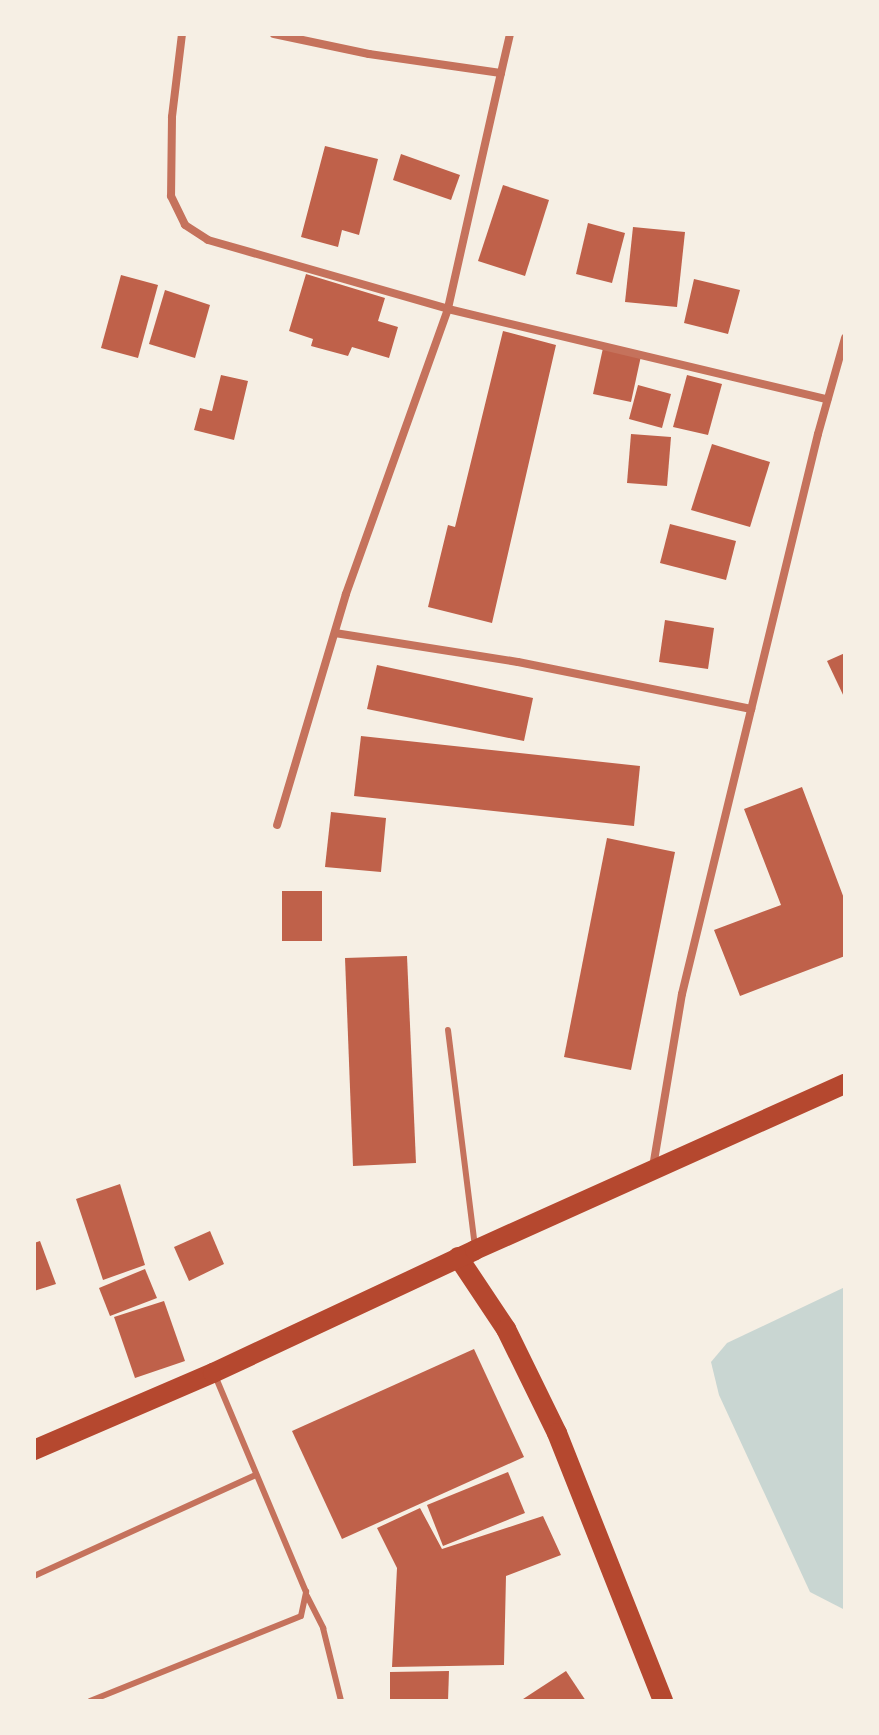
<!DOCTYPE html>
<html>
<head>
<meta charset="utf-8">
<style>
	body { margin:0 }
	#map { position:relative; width:879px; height:1735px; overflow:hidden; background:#f6efe4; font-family:"Alegreya Sans",sans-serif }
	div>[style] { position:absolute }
	.water>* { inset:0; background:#c9d6d2 }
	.building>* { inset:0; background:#bf614a }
	.service>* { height:6px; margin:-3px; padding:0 3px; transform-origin:3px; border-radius:3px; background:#c5725c }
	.minor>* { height:8px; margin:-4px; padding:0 4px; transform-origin:4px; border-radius:4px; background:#c5725c }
	.primary>* { height:20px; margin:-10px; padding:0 10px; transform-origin:10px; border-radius:10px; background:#b5482f }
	span { translate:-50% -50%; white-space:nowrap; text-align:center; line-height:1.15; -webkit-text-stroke:8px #f6efe4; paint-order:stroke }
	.frame { position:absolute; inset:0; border:36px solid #f6efe4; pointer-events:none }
</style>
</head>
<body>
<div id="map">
	<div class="water">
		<div style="clip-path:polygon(845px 1287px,845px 1610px,810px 1592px,719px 1395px,711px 1362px,727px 1343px)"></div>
	</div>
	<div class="building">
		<div style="clip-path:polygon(325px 146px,378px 159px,359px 235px,342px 230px,338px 247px,301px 237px)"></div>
		<div style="clip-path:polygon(401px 154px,460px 175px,451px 200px,393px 180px)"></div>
		<div style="clip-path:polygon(503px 185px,549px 200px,525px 276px,478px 261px)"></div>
		<div style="clip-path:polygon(588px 223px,625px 233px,612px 283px,576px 274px)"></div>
		<div style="clip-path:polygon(633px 227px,685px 232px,677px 307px,625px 302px)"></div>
		<div style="clip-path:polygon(306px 274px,385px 298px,378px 321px,398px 327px,389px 358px,352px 347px,348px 356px,311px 346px,313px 339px,289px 331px)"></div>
		<div style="clip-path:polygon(121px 275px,158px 285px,138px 358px,101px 348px)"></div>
		<div style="clip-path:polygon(694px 279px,740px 290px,728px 334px,684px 323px)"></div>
		<div style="clip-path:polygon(165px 290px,210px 305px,195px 358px,149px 344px)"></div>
		<div style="clip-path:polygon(503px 331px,556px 345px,492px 623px,428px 607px,448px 525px,455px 527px)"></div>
		<div style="clip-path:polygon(603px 348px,641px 356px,631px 402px,593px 394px)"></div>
		<div style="clip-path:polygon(221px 375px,248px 381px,234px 440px,194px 430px,200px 408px,212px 411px)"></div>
		<div style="clip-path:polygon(687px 375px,722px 384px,708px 435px,673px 427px)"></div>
		<div style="clip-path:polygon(638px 385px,671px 394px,662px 428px,629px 419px)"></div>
		<div style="clip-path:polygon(631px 434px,671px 437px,667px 486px,627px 483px)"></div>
		<div style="clip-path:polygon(712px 444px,770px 462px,750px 527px,691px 510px)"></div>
		<div style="clip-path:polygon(670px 524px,736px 541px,726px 580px,660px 563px)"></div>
		<div style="clip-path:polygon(665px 620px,714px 628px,708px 669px,659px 662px)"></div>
		<div style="clip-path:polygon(845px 653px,845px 699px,827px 661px)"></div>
		<div style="clip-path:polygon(377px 665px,533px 698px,524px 741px,367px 709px)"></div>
		<div style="clip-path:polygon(361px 736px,640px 766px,634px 826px,354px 796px)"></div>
		<div style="clip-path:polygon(802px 787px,845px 901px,845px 956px,740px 996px,714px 930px,781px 905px,744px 809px)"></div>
		<div style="clip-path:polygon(331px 812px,386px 818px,381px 872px,325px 867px)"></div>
		<div style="clip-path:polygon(607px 838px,675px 852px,631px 1070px,564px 1057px)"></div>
		<div style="clip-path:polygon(282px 891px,322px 891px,322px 941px,282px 941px)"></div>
		<div style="clip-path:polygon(407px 956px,416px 1163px,353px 1166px,345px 958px)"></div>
		<div style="clip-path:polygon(120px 1184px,145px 1265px,103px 1280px,76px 1199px)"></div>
		<div style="clip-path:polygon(210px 1231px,224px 1264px,189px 1281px,174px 1247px)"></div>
		<div style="clip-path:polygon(40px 1241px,56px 1284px,34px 1291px,34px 1243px)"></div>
		<div style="clip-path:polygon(145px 1269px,157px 1298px,110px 1316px,99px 1288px)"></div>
		<div style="clip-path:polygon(164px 1301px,185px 1361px,135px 1378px,114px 1317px)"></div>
		<div style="clip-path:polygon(474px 1349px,524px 1457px,342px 1539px,292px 1431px)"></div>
		<div style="clip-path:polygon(508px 1472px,525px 1513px,443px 1546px,427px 1505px)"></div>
		<div style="clip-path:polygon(420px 1508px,442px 1549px,543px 1516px,561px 1555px,506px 1576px,504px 1665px,392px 1667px,397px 1568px,377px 1528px)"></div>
		<div style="clip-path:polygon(449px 1671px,448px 1701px,390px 1701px,390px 1672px)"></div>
		<div style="clip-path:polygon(566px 1671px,586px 1701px,520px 1701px)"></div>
	</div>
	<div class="service">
		<div style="left:448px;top:1030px;width:218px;rotate:82.9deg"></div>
		<div style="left:34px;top:1576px;width:244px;rotate:-24.5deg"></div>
		<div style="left:307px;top:1596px;width:36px;rotate:63deg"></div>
		<div style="left:323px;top:1628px;width:75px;rotate:76.1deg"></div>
		<div style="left:90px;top:1701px;width:227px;rotate:-21.9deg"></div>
		<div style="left:301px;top:1616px;width:25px;rotate:-78deg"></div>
		<div style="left:306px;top:1592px;width:234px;rotate:-112.8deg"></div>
	</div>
	<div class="minor">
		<div style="left:182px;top:34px;width:84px;rotate:96.9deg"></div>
		<div style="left:172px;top:117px;width:79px;rotate:90.7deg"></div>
		<div style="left:171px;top:196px;width:32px;rotate:64deg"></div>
		<div style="left:185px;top:225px;width:27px;rotate:33deg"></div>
		<div style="left:208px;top:240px;width:250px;rotate:16deg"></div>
		<div style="left:448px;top:309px;width:390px;rotate:13.4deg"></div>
		<div style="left:274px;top:34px;width:97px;rotate:11.9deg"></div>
		<div style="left:369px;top:54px;width:133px;rotate:8.2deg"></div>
		<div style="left:501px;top:73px;width:242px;rotate:102.7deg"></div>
		<div style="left:448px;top:309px;width:303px;rotate:109.7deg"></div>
		<div style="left:346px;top:594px;width:241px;rotate:106.6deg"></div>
		<div style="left:501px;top:73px;width:40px;rotate:-77deg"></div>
		<div style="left:335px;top:633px;width:185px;rotate:9deg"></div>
		<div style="left:518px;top:662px;width:238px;rotate:11.4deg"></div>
		<div style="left:653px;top:1167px;width:175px;rotate:-80.5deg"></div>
		<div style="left:682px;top:994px;width:576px;rotate:-76.35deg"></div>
		<div style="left:818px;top:434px;width:100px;rotate:-74.3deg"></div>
	</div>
	<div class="primary">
		<div style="left:458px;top:1257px;width:87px;rotate:56.3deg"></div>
		<div style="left:506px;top:1329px;width:116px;rotate:63.9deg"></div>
		<div style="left:557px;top:1433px;width:288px;rotate:68.4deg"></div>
		<div style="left:34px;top:1450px;width:195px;rotate:-23.3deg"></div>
		<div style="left:213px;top:1373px;width:289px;rotate:-25.1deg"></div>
		<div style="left:475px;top:1250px;width:406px;rotate:-24.2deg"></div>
	</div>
	<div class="frame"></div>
</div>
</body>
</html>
